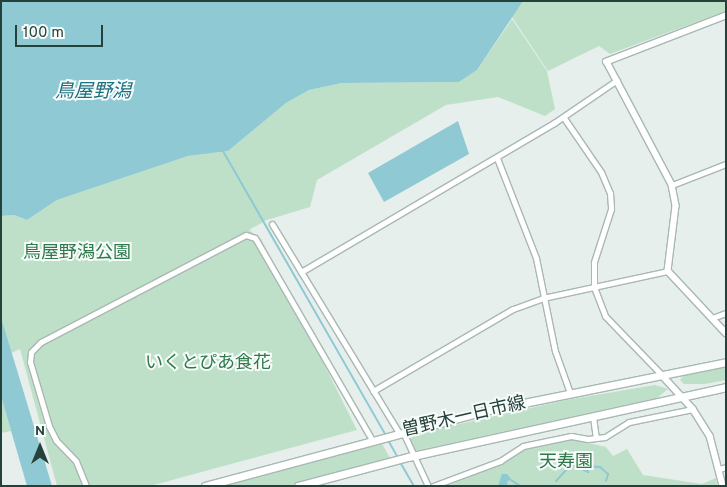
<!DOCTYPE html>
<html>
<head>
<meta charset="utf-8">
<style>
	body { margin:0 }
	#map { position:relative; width:727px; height:487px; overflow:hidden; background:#e6efeb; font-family:Overpass,"Noto Sans JP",sans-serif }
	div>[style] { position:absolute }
	.green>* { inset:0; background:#bfe0c8 }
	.water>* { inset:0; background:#8ec9d4 }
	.stream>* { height:2px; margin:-1px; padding:0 1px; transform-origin:1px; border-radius:1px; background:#8ec9d4 }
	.roads { filter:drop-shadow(1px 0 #a8b8b2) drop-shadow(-1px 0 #a8b8b2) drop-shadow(0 1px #a8b8b2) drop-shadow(0 -1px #a8b8b2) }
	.minor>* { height:5px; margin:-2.5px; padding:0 2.5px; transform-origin:2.5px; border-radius:2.5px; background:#fff }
	.tertiary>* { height:5.5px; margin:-2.75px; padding:0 2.75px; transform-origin:2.75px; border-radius:2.75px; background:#fff }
	.secondary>* { height:7px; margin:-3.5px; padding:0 3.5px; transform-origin:3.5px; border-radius:3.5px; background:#fff }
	span { translate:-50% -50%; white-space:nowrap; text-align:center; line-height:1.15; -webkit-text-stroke:4px #f7fbf9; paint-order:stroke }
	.park-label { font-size:18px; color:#2d7a4b }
	.street-label { font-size:18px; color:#24423a }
	.water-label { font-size:19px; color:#1c6f80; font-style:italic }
	.frame { position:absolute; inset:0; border:2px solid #24423a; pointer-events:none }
	.north { position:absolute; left:15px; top:422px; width:50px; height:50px; -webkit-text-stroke:4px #f7fbf9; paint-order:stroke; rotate:0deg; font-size:14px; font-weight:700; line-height:20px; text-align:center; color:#24423a }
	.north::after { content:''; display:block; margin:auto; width:18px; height:22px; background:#24423a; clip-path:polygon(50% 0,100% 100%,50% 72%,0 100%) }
	.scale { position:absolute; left:15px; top:25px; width:88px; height:22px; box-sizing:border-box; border:2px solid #24423a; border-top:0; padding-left:6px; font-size:15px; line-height:18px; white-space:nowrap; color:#24423a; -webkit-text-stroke:4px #f7fbf9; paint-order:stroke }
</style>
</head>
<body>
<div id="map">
	<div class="green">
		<div style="clip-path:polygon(523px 1px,726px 1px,726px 11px,610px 54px,599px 46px,548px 71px,512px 17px)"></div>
		<div style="clip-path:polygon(512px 19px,547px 71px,555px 109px,545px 116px,498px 97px,446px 105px,317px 180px,310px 207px,267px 220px,249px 230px,261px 239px,357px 430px,150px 486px,57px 486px,20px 349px,1px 358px,1px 216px,14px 215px,27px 220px,57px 200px,188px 156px,228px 151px,286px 103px,309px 90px,342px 83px,459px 82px,477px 70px)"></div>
		<div style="clip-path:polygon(726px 366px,726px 380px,705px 384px,684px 384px,680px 380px,684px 375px)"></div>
		<div style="clip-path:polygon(655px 385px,668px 389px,657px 398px,415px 451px,409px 440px,415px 434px,566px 400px)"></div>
		<div style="clip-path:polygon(1px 396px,11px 431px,1px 433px)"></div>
		<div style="clip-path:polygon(567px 438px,606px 447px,613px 456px,627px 449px,643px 475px,702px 484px,716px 478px,717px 486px,447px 486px,505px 462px,524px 449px)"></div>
		<div style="clip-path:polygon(381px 442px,390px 458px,288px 486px,219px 486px)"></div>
	</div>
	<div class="water">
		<div style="clip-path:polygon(1px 1px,523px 1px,477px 70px,459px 82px,342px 83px,309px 90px,286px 103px,228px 151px,188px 156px,57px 200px,27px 220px,14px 215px,1px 216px)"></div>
		<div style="clip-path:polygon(458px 121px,469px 154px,384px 202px,368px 173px)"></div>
		<div style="clip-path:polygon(1px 318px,17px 370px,52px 486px,27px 486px,1px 396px)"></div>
		<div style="clip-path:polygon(502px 474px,507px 474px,511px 479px,507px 482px,508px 486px,498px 486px)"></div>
	</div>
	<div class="stream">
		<div style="left:223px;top:151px;width:328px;rotate:60.2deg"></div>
		<div style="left:388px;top:440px;width:21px;rotate:61deg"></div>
		<div style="left:400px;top:462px;width:28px;rotate:60deg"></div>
		<div style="left:511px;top:480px;width:11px;rotate:34deg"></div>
		<div style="left:556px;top:481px;width:23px;rotate:-47deg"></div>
		<div style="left:572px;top:464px;width:18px;rotate:27deg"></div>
		<div style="left:588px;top:472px;width:6px;rotate:-108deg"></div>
		<div style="left:586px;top:466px;width:14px;rotate:4deg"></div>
		<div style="left:600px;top:467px;width:11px;rotate:41deg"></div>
		<div style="left:608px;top:474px;width:7px;rotate:106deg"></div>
	</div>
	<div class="roads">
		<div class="minor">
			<div style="left:564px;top:118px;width:65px;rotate:55.6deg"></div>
			<div style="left:601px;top:172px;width:23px;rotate:67deg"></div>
			<div style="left:610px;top:193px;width:16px;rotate:86deg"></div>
			<div style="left:611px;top:209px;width:56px;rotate:107.8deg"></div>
			<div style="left:594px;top:262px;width:25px;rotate:90deg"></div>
			<div style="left:594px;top:287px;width:31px;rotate:69deg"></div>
			<div style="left:605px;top:316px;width:82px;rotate:46deg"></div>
			<div style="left:497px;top:158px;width:107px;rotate:68.7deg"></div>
			<div style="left:536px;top:258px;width:95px;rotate:78.5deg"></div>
			<div style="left:555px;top:351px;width:45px;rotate:70.3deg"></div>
			<div style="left:672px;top:185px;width:58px;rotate:-21.3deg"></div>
			<div style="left:272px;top:224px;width:245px;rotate:58.7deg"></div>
			<div style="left:301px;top:272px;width:294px;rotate:-30.5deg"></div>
			<div style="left:554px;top:123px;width:76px;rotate:-34.3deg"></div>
			<div style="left:712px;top:318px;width:15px;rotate:-20deg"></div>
			<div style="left:373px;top:391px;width:162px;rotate:-30.4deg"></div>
			<div style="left:513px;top:309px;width:32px;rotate:-20deg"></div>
			<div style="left:543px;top:298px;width:128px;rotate:-12.2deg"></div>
			<div style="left:593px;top:417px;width:21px;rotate:82deg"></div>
			<div style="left:403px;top:432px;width:60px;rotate:65.2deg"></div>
			<div style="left:719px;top:469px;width:7px;rotate:-16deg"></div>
			<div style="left:86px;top:486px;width:27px;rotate:-112deg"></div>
			<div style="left:76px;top:461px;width:29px;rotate:-134deg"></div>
			<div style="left:56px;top:440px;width:16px;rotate:-117deg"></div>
			<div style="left:49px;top:426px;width:67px;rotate:-106.5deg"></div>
			<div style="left:30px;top:362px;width:10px;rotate:-84deg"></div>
			<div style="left:31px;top:352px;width:14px;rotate:-45deg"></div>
			<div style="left:41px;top:342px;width:231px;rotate:-27.6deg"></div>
			<div style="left:246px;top:235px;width:9px;rotate:18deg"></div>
			<div style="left:255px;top:238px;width:233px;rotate:59.9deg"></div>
			<div style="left:433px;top:486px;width:72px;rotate:-20.5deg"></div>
			<div style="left:500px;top:461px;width:27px;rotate:-33deg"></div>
			<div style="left:523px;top:446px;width:49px;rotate:-11.8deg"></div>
			<div style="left:571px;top:436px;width:17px;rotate:10deg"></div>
			<div style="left:588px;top:439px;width:17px;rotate:-7deg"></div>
			<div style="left:605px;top:437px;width:28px;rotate:-32deg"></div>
			<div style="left:629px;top:422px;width:65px;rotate:-11.5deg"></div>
		</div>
		<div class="tertiary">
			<div style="left:726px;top:16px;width:128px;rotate:158.9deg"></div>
			<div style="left:607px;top:62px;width:139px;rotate:62.1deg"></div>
			<div style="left:672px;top:185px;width:21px;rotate:79deg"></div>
			<div style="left:676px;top:206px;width:65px;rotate:97deg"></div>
			<div style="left:668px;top:271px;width:85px;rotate:46.9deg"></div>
			<div style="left:662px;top:375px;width:46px;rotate:47.6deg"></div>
			<div style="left:693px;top:409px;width:32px;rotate:58deg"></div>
			<div style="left:710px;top:436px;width:52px;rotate:75.4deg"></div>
		</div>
		<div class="secondary">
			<div style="left:205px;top:486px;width:289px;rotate:-15deg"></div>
			<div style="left:484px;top:411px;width:247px;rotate:-11.4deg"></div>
			<div style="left:298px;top:486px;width:114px;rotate:-14.8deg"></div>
			<div style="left:408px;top:457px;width:326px;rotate:-12.4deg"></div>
		</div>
	</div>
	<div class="park-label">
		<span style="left:77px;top:254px">鳥屋野潟公園</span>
		<span style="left:208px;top:364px">いくとぴあ食花</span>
		<span style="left:566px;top:463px">天寿園</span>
	</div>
	<div class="street-label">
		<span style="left:464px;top:418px;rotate:-13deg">曽野木一日市線</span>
	</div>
	<div class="water-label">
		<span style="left:93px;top:93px">鳥屋野潟</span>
	</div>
	<div class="frame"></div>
	<div class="north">N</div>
	<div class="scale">100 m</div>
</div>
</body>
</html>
